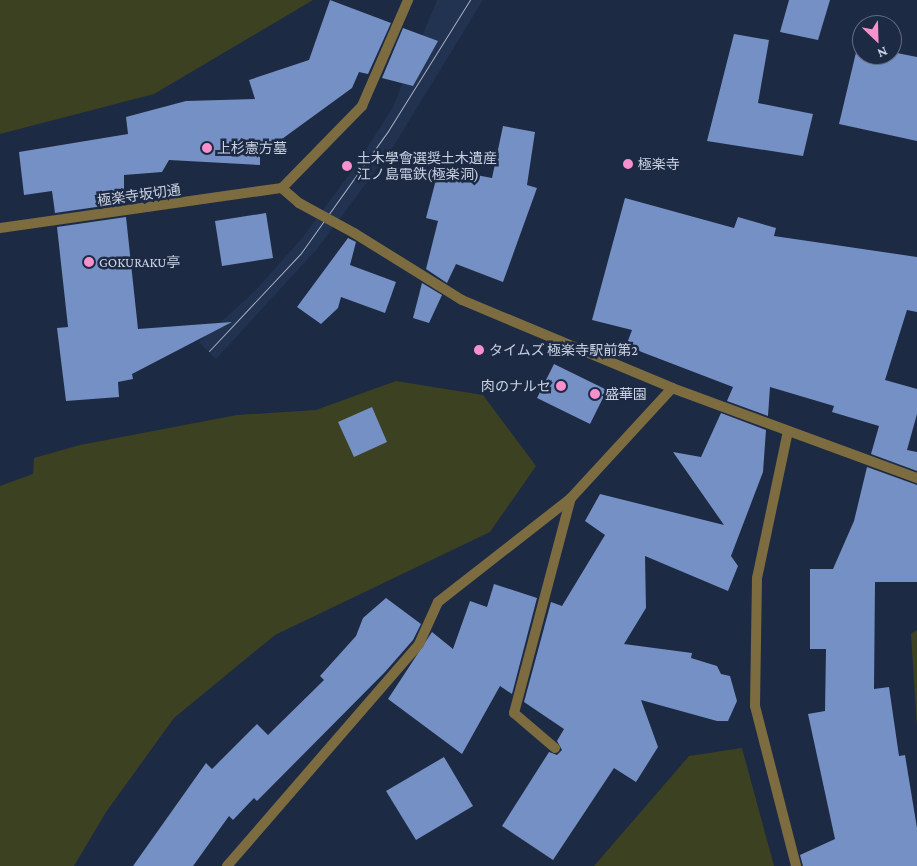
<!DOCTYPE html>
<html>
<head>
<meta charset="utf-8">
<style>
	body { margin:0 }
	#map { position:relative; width:917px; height:866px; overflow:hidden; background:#1d2a43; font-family:"Crimson Pro","Noto Sans JP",serif }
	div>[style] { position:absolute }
	.built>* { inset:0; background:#223251 }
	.green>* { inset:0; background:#3c4121 }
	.building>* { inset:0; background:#7590c4 }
	.service>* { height:10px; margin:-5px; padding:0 5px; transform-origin:5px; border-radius:5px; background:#7c6c40 }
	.minor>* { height:10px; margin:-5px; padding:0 5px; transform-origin:5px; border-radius:5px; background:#7c6c40 }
	.tertiary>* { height:10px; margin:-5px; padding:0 5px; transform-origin:5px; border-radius:5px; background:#7c6c40 }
	.tram>* { height:1px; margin:-0.5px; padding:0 0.5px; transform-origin:0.5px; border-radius:0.5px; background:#a8b1c3 }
	.minor-bridge>* { height:10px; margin:-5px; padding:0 5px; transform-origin:5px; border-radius:5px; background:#7c6c40 }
	.dots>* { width:14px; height:14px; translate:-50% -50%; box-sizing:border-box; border:2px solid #1d2a43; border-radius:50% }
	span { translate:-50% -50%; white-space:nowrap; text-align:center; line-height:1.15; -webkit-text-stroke:5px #1d2a43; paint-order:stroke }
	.poi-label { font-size:14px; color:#cad2e3 }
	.left { translate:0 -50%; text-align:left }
	.right { translate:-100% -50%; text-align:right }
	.street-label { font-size:14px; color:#cad2e3 }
	.north { position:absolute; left:852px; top:15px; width:50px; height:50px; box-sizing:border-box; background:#1d2a43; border:1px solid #626d83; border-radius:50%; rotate:156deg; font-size:14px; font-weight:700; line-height:20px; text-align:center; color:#cad2e3 }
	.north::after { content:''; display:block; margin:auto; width:18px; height:22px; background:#f790cd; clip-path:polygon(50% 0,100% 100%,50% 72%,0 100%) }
</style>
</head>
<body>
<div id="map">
	<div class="built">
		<div style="clip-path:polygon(437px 0,483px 0,393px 147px,358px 194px,317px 249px,216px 359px,199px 342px,255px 291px,303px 237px,354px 168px,392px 109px)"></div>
	</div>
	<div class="green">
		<div style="clip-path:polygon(0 0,313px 0,154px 94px,0 134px)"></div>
		<div style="clip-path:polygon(396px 381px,483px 395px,536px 466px,490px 532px,275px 635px,174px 718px,106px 812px,74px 866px,0 866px,0 486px,33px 474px,34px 458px,80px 445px,237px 415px,316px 410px)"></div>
		<div style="clip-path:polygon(917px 630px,917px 728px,911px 634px)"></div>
		<div style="clip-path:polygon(742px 748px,774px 866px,594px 866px,689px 756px)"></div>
	</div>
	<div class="building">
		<div style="clip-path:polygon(330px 0,391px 23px,368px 74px,359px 72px,352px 88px,260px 155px,260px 165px,169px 160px,162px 172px,124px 175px,124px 203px,55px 213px,52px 191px,24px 195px,19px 152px,128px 134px,126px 117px,186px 101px,255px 99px,249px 80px,309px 60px)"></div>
		<div style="clip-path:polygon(789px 0,830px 0,818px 40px,780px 32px)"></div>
		<div style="clip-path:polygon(403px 28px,438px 41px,413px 86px,382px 78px)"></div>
		<div style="clip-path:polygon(734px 34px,769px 40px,758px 103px,813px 114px,803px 156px,707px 141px)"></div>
		<div style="clip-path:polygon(858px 44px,862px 45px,862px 55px,892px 52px,917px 57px,917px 141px,839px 124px)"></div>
		<div style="clip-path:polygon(503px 126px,535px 132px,527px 185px,537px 188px,503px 282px,456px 264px,447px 283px,426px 269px,438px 221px,426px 218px,439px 168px,492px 178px)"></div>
		<div style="clip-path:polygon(625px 198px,734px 228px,738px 217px,776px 228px,774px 236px,917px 257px,917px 312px,907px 310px,885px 380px,917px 389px,917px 414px,907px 450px,917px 452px,917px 471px,871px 454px,879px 426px,832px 412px,834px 406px,770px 387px,768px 416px,727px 401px,733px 387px,626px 346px,632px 330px,592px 320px)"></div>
		<div style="clip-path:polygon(266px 213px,273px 258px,222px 266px,215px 221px)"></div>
		<div style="clip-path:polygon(126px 217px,138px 329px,232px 322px,132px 374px,133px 379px,118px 382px,119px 397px,66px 401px,57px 328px,68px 327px,57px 227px)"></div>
		<div style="clip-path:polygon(348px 238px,356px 242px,350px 265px,396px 282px,385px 313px,341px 297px,338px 308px,321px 324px,297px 307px)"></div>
		<div style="clip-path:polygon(422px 283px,442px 295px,429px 323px,413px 318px)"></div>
		<div style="clip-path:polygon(554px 364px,607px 390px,590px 424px,537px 398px)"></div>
		<div style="clip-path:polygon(372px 407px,387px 442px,354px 457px,338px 422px)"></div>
		<div style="clip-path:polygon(721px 413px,766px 430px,763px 472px,731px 556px,738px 566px,728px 591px,645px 556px,646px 608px,624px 644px,692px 653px,691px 658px,717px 666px,721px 674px,730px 676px,737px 701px,728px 721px,717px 721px,641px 700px,658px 747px,636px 782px,614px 768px,553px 860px,502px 826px,549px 752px,557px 755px,562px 750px,557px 741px,564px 729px,524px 702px,551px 602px,562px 606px,605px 535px,585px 521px,600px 494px,724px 525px,673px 452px,701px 457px)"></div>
		<div style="clip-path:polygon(867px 467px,917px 485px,917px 582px,875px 582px,874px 689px,889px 687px,899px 756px,905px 755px,917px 828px,917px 866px,803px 866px,800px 855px,835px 839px,808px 714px,825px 711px,826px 649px,810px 649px,810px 569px,833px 569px,854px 521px)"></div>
		<div style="clip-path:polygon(494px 584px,537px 598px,512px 694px,500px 686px,462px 754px,388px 699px,432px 632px,453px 649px,470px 601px,487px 607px)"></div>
		<div style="clip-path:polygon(386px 598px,421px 624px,413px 640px,385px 672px,257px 801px,254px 798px,233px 820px,229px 816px,193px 866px,133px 866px,206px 763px,212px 769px,257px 724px,268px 735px,324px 680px,320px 676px,356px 636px,363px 618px)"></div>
		<div style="clip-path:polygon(444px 757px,473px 806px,416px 840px,386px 791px)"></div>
	</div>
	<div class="service">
		<div style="left:555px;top:748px;width:54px;rotate:-139.5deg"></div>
		<div style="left:514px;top:713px;width:222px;rotate:-75.2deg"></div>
	</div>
	<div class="minor">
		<div style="left:299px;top:203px;width:23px;rotate:-139deg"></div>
		<div style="left:282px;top:188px;width:115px;rotate:-45.7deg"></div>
		<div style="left:362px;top:106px;width:116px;rotate:-66.5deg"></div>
		<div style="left:354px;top:233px;width:127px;rotate:31.8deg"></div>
		<div style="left:462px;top:300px;width:228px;rotate:22.7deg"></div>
		<div style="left:672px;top:388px;width:261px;rotate:20.2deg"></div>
		<div style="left:788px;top:431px;width:150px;rotate:101.9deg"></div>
		<div style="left:757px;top:578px;width:128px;rotate:90.9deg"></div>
		<div style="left:755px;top:706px;width:165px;rotate:75.6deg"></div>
		<div style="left:227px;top:866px;width:294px;rotate:-49.1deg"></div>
		<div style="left:419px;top:644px;width:46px;rotate:-65.7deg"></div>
		<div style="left:438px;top:602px;width:169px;rotate:-38deg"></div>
		<div style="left:571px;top:498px;width:149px;rotate:-47.4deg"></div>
	</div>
	<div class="tertiary">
		<div style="left:0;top:228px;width:285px;rotate:-8.1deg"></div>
	</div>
	<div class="tram">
		<div style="left:209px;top:351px;width:134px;rotate:-46.8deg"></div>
		<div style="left:301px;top:253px;width:150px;rotate:-54.5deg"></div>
		<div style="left:388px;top:131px;width:155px;rotate:-58deg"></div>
	</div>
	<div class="minor-bridge">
		<div style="left:299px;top:203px;width:63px;rotate:28.6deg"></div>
	</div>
	<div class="dots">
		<div style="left:207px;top:148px;background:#f790cd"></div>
		<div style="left:628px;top:164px;background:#f790cd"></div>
		<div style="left:347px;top:166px;background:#f790cd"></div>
		<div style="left:89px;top:262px;background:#f790cd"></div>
		<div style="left:479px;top:350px;background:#f790cd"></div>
		<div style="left:561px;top:386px;background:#f790cd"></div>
		<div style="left:595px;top:394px;background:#f790cd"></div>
	</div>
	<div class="poi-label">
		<span class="left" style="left:217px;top:148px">上杉憲方墓</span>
		<span class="left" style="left:357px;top:166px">土木學會選奨土木遺産<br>江ノ島電鉄(極楽洞)</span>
		<span class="left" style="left:638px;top:164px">極楽寺</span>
		<span class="left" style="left:99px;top:262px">GOKURAKU亭</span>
		<span class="left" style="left:489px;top:350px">タイムズ 極楽寺駅前第2</span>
		<span class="right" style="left:551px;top:386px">肉のナルセ</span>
		<span class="left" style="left:605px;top:394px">盛華園</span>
	</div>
	<div class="street-label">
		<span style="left:139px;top:195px;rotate:-8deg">極楽寺坂切通</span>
	</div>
	<div class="north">N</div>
</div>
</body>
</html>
